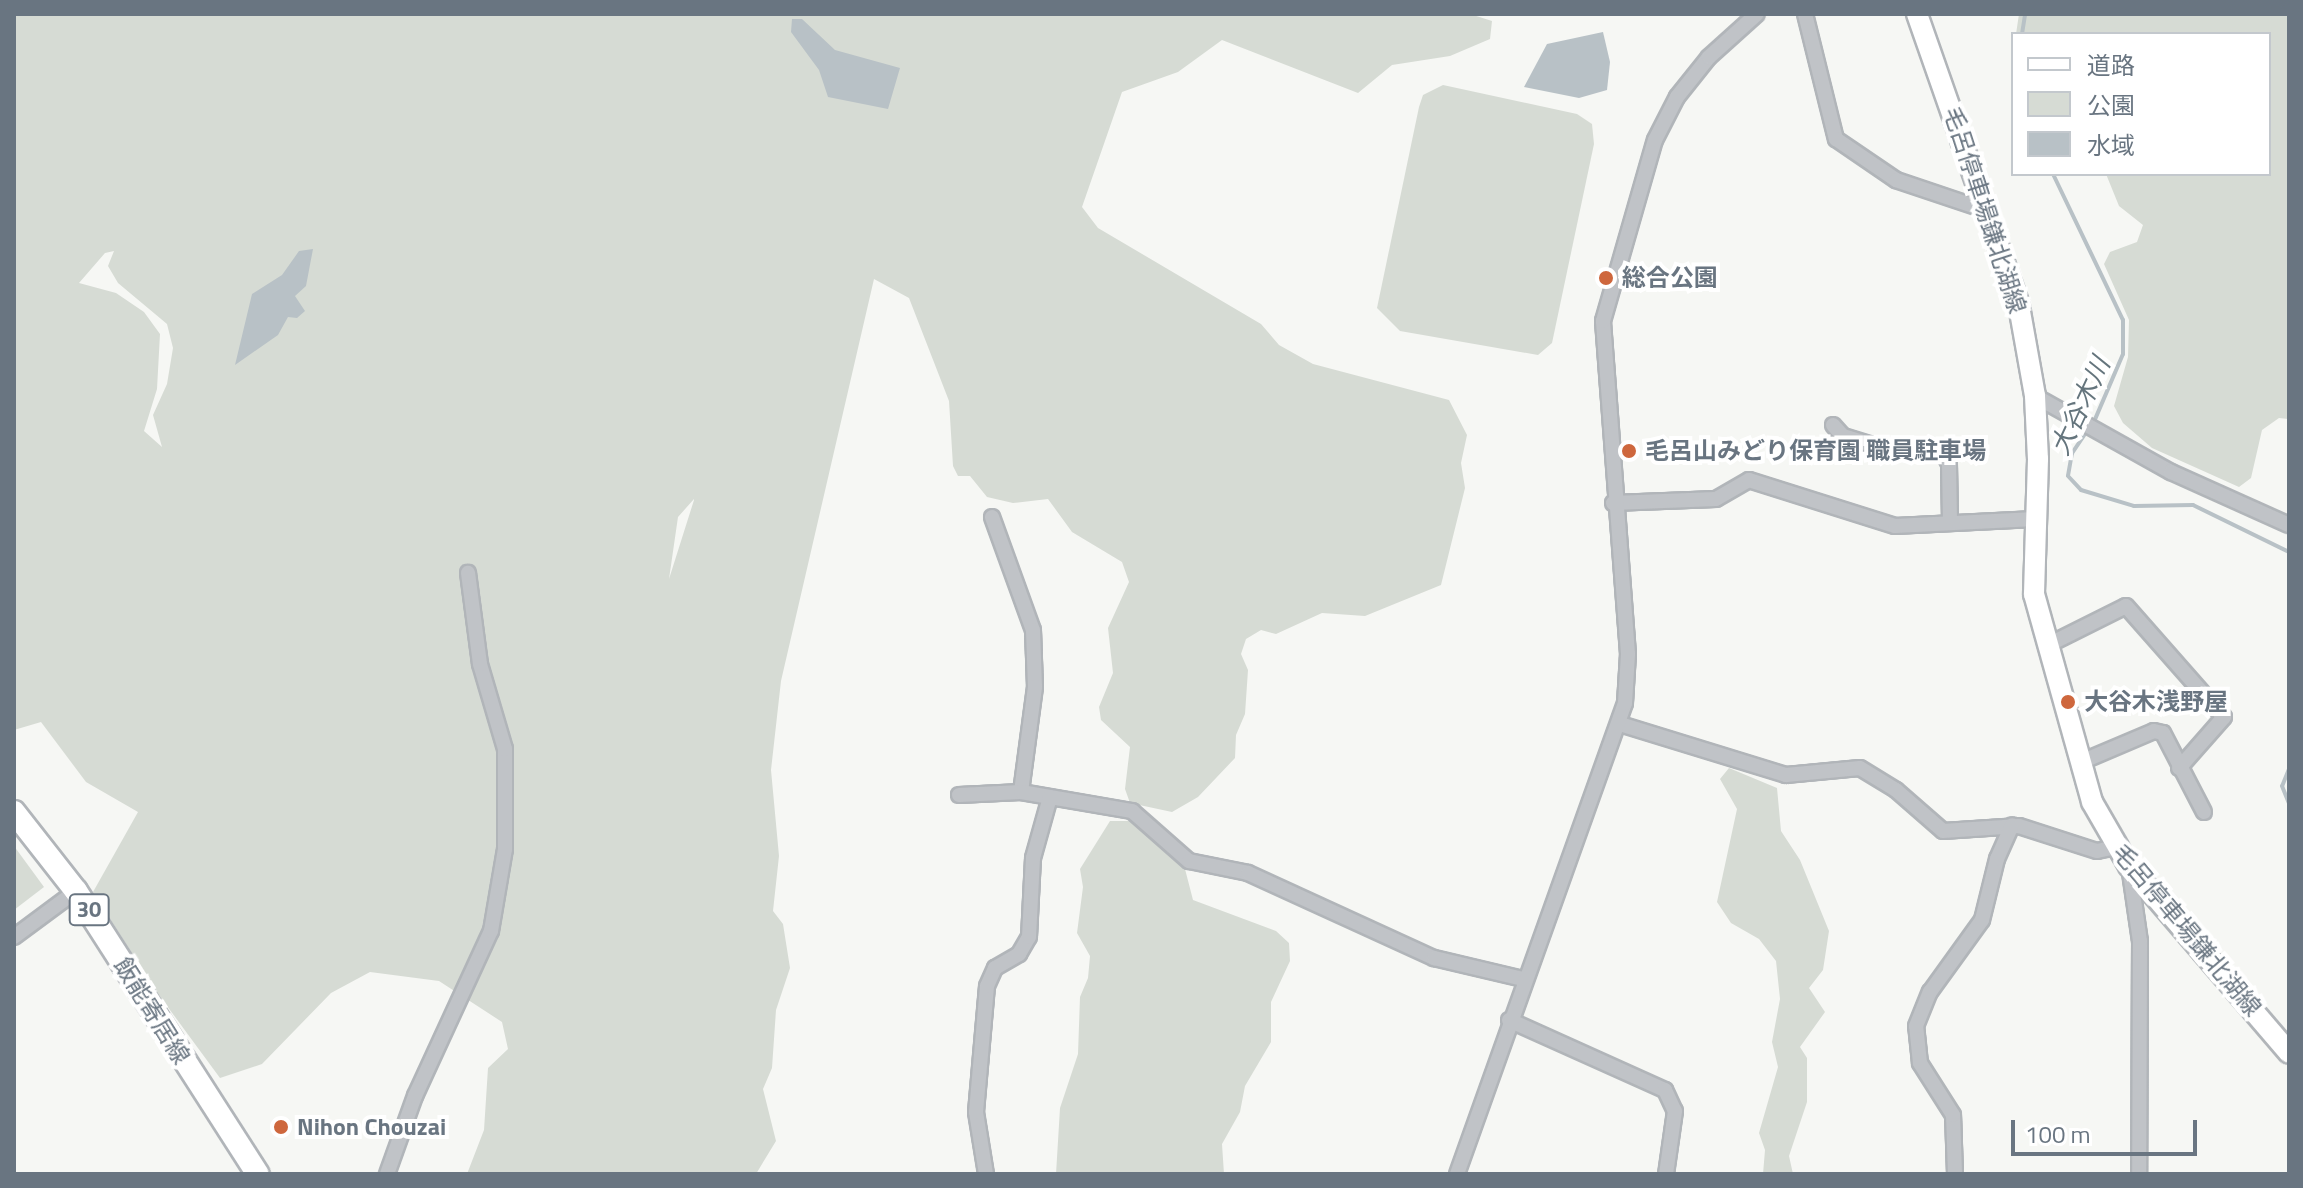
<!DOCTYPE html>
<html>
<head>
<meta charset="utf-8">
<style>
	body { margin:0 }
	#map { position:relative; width:2303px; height:1188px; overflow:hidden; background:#f6f7f4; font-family:"Titillium Web","Noto Sans JP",sans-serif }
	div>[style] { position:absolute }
	.green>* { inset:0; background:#d6dbd4 }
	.water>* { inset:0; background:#b8c1c6 }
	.stream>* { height:4px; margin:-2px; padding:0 2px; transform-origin:2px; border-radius:2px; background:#b8c1c6 }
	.roads { filter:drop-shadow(2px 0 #b1b5b9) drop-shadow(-2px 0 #b1b5b9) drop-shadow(0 2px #b1b5b9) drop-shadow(0 -2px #b1b5b9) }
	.minor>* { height:14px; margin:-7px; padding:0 7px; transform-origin:7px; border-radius:7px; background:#c0c3c7 }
	.secondary>* { height:20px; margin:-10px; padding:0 10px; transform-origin:10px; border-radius:10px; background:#fff }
	.primary>* { height:22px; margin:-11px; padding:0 11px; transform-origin:11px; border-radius:11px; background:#fff }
	.dots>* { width:22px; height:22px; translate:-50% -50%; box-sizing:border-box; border:4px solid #fff; border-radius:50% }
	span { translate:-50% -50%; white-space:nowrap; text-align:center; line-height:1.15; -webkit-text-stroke:8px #fff; paint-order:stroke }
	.shield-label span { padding:2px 6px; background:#fff; border:2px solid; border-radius:6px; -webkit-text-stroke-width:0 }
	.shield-label { font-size:22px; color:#697581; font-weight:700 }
	.street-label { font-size:24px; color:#697581 }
	.poi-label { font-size:24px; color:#697581; font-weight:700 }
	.left { translate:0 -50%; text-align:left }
	.water-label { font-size:26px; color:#65757d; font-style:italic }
	.frame { position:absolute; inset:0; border:16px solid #697581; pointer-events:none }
	.legend { position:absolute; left:2011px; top:32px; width:260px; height:144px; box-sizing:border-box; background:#fff; border:2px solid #c3c8cd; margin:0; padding:10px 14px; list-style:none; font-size:24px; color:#697581 }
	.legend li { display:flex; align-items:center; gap:16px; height:40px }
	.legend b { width:40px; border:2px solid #c3c8cd }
	.scale { position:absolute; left:2011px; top:1120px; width:186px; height:36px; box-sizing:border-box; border:4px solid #697581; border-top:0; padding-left:10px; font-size:24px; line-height:28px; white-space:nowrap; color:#697581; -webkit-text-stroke:6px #fff; paint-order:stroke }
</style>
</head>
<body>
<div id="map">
	<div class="green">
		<div style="clip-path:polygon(evenodd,14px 14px,1470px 14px,1492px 21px,1490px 39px,1450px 56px,1392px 65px,1358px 93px,1222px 40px,1178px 72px,1122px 92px,1082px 207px,1098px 228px,1261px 324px,1279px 345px,1313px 364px,1449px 400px,1467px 435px,1461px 463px,1465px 488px,1441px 585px,1365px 616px,1322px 613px,1276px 634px,1261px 630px,1246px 639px,1241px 654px,1248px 670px,1245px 714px,1236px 735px,1235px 758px,1198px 797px,1172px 812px,1130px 803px,1125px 789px,1130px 747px,1101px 720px,1099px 707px,1113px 673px,1108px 628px,1129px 582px,1122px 562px,1072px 532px,1048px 499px,1013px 503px,987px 497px,970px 476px,958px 476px,953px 466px,949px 401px,909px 298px,874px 279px,781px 681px,771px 770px,779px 856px,773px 911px,783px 924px,790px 968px,776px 1010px,772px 1068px,763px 1089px,776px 1141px,756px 1174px,467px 1174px,484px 1130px,488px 1068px,508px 1049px,502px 1022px,439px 981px,370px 972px,331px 993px,262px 1064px,220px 1078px,156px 991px,93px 892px,138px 812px,86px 782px,41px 722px,14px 730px,14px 14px,114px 251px,108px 266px,118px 283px,167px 324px,173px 348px,167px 384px,153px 415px,162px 447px,144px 431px,157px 389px,160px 334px,144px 312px,116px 293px,79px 283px,105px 253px,114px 251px,14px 14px,694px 499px,694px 500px,669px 579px,678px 517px,694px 499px)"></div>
		<div style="clip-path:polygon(2019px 14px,2289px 14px,2289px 419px,2279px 418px,2262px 430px,2251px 478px,2239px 487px,2152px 448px,2123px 423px,2114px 406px,2128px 357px,2129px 320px,2104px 264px,2110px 252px,2137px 242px,2143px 225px,2119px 206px,2106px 174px,2269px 174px,2269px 34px,2016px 34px)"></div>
		<div style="clip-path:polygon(1443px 85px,1577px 114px,1592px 124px,1594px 144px,1552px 343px,1538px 355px,1400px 331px,1377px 308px,1419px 107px,1423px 95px)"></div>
		<div style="clip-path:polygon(1729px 768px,1777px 788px,1781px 831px,1800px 860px,1829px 931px,1823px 970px,1809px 988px,1825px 1012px,1800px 1047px,1807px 1058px,1807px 1102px,1789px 1156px,1793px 1174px,1763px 1174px,1765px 1150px,1759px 1133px,1778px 1067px,1772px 1042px,1780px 999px,1776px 961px,1759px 939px,1731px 923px,1717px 902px,1737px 809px,1720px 779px)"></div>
		<div style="clip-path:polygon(1110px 821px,1132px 821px,1159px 840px,1185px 869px,1193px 900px,1276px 931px,1289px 943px,1290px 961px,1271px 1002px,1271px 1042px,1245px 1086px,1240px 1112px,1222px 1144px,1224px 1174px,1056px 1174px,1060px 1108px,1078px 1054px,1080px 997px,1088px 978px,1090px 956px,1077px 933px,1083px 887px,1080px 869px)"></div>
		<div style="clip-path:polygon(14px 846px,44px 887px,14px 910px)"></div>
	</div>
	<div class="water">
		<div style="clip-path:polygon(792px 19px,802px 19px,835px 50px,900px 68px,888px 109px,828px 97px,819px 70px,791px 32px)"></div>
		<div style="clip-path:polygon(1603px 32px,1610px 62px,1607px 90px,1579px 98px,1524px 87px,1547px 44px)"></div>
		<div style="clip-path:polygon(313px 249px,306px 286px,295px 296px,305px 311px,297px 318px,288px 317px,278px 335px,235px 365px,252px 294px,282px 275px,299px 251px)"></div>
	</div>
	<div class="stream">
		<div style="left:2022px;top:34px;width:20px;rotate:-81deg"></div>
		<div style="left:2053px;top:174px;width:162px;rotate:64.4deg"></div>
		<div style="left:2123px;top:320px;width:34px;rotate:90deg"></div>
		<div style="left:2123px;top:354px;width:76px;rotate:113.2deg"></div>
		<div style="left:2087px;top:431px;width:27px;rotate:124deg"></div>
		<div style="left:2072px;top:453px;width:23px;rotate:100deg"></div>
		<div style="left:2068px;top:476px;width:19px;rotate:47deg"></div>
		<div style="left:2081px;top:490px;width:55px;rotate:16.8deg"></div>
		<div style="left:2134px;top:506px;width:59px;rotate:-1deg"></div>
		<div style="left:2193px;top:505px;width:107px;rotate:26.1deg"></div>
		<div style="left:2289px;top:769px;width:18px;rotate:112deg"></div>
		<div style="left:2282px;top:786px;width:18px;rotate:68deg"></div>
	</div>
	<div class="roads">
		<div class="minor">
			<div style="left:1805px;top:14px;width:129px;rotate:76.1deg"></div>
			<div style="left:1836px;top:139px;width:73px;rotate:34.3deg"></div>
			<div style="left:1896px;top:180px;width:97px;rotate:18.6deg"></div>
			<div style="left:2035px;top:396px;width:156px;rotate:29.2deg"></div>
			<div style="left:2171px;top:472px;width:129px;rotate:24.2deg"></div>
			<div style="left:1833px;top:425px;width:15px;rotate:48deg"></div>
			<div style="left:1843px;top:436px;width:44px;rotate:17.2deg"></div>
			<div style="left:1885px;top:449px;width:59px;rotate:4.8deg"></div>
			<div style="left:1944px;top:454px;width:11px;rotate:63deg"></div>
			<div style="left:1949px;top:464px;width:59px;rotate:89deg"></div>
			<div style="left:1613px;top:503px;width:103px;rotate:-2.2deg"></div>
			<div style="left:1716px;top:499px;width:38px;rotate:-30deg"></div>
			<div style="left:1749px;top:480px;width:153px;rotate:17.5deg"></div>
			<div style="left:1895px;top:526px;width:140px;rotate:-2.9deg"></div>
			<div style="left:992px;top:517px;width:120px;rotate:70.1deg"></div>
			<div style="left:1033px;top:630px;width:57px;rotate:88deg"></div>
			<div style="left:1035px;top:687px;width:106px;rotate:97.6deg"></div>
			<div style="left:2046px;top:646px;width:89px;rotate:-26.6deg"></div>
			<div style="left:2126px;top:606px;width:148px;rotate:48.6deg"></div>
			<div style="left:2224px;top:717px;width:68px;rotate:131.4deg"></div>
			<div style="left:1620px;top:724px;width:174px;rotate:17.1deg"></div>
			<div style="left:1786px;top:775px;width:74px;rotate:-5.4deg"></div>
			<div style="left:1860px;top:768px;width:42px;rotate:31.4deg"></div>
			<div style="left:1896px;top:790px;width:62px;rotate:41.1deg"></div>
			<div style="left:1943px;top:831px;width:76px;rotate:-3.8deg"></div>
			<div style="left:2019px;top:826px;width:82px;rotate:17.8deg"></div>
			<div style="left:2097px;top:851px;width:19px;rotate:-12deg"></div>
			<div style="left:2081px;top:762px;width:79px;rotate:-23deg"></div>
			<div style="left:2154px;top:731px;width:9px;rotate:13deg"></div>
			<div style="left:2163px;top:733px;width:89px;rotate:62.6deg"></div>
			<div style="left:959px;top:795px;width:62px;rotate:-2.8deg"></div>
			<div style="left:1021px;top:792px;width:113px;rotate:9.7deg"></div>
			<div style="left:1132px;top:811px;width:76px;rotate:41.3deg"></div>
			<div style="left:1189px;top:861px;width:60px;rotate:11.5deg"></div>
			<div style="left:1248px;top:873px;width:205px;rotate:24.6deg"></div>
			<div style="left:1434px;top:958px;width:91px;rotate:13.3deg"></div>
			<div style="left:2129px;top:866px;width:76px;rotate:81.7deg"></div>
			<div style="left:2140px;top:941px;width:233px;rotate:90.2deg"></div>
			<div style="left:14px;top:937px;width:77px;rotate:-36.6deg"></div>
			<div style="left:1509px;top:1020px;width:171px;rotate:24.2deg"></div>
			<div style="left:1665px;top:1090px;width:23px;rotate:65deg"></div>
			<div style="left:1675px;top:1111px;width:64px;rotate:98.1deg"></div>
			<div style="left:387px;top:1174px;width:83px;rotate:-70.3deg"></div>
			<div style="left:415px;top:1096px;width:182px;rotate:-65.3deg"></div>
			<div style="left:491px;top:931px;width:83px;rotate:-80.3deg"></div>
			<div style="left:505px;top:849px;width:100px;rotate:-90deg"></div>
			<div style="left:505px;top:749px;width:89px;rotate:-106.4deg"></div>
			<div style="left:480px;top:664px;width:92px;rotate:-97.5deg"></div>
			<div style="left:986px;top:1174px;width:63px;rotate:-99.2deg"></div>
			<div style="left:976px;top:1112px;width:126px;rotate:-85deg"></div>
			<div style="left:987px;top:986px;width:20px;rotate:-66deg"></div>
			<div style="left:995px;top:968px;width:28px;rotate:-30deg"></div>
			<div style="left:1019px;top:954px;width:20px;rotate:-60deg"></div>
			<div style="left:1029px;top:937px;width:79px;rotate:-87.1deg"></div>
			<div style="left:1033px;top:858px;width:63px;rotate:-74.4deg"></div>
			<div style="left:1457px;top:1174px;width:500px;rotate:-70.37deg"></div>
			<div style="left:1625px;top:703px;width:49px;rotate:-86.5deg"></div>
			<div style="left:1628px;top:654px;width:334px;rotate:-94.3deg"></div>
			<div style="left:1603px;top:321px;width:188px;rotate:-74deg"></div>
			<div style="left:1655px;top:140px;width:48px;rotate:-62.9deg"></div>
			<div style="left:1677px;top:97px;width:51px;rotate:-51.3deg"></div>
			<div style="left:1709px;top:57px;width:64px;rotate:-41.9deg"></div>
			<div style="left:1955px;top:1174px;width:59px;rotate:-91.9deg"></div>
			<div style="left:1953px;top:1115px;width:62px;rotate:-122.4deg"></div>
			<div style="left:1920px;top:1063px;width:37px;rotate:-96deg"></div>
			<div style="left:1916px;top:1026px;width:37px;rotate:-68deg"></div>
			<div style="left:1930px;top:992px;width:89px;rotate:-54.2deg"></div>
			<div style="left:1982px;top:920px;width:63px;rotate:-76.2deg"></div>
			<div style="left:1997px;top:859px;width:37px;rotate:-66deg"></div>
		</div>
		<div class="secondary">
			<div style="left:1917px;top:14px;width:309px;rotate:70.7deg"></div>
			<div style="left:2019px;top:306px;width:91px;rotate:79.9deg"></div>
			<div style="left:2035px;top:396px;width:63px;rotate:87.3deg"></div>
			<div style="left:2038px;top:459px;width:135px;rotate:91.7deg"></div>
			<div style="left:2034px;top:594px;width:216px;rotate:74.4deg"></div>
			<div style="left:2092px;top:802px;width:74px;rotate:60deg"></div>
			<div style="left:2129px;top:866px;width:246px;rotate:49.4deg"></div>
		</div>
		<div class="primary">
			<div style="left:14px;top:812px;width:100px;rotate:51.9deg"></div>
			<div style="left:76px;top:891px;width:336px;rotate:57.3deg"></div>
		</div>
	</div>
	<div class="dots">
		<div style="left:1606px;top:278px;background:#ce673d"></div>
		<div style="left:1629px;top:451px;background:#ce673d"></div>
		<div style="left:2068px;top:702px;background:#ce673d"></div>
		<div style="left:281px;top:1127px;background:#ce673d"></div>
	</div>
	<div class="shield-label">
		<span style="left:89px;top:910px">30</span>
	</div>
	<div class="street-label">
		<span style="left:1985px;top:210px;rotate:72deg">毛呂停車場鎌北湖線</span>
		<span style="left:2187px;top:930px;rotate:50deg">毛呂停車場鎌北湖線</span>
		<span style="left:152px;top:1011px;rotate:58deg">飯能寄居線</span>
	</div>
	<div class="poi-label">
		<span class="left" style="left:1622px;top:278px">総合公園</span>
		<span class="left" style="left:1645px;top:451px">毛呂山みどり保育園 職員駐車場</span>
		<span class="left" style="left:2084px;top:702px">大谷木浅野屋</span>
		<span class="left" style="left:297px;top:1127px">Nihon Chouzai</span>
	</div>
	<div class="water-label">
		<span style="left:2080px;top:406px;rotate:-65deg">大谷木川</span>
	</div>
	<div class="frame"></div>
	<ul class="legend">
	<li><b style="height:10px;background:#fff"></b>道路</li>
	<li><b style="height:22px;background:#d6dbd4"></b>公園</li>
	<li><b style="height:22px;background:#b8c1c6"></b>水域</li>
	</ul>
	<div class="scale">100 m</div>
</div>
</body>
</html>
